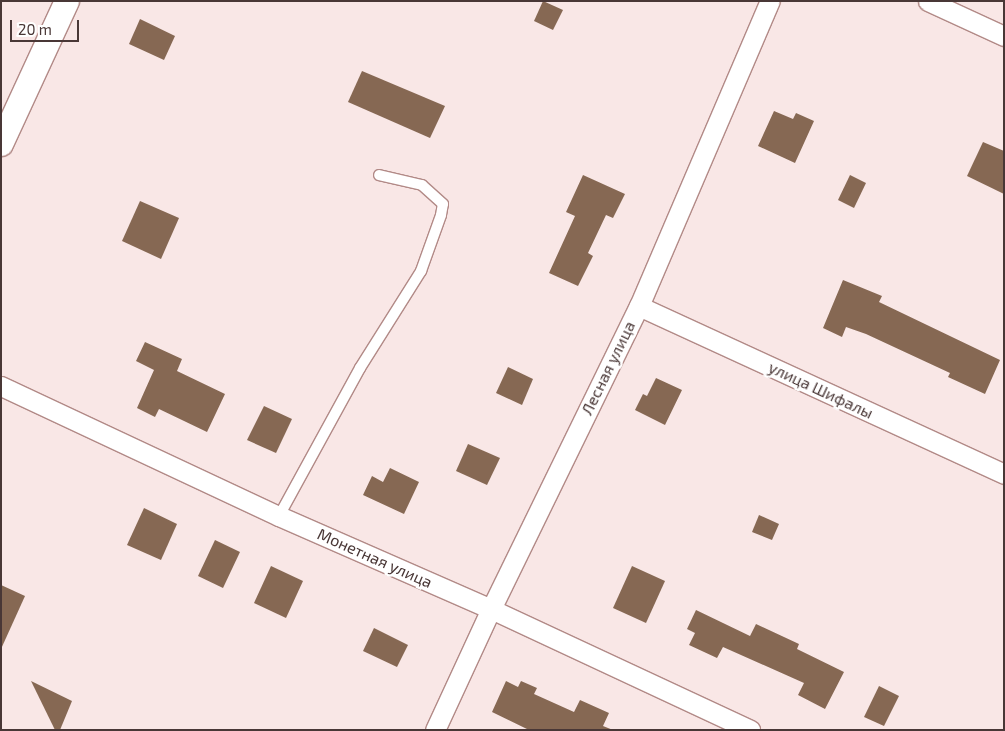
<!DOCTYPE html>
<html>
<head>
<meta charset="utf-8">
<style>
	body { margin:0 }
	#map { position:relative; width:1005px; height:731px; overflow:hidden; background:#f9e7e6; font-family:"Exo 2",sans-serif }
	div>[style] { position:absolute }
	.building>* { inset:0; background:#866853 }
	.roads { filter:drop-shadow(1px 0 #b28a87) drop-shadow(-1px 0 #b28a87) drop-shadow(0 1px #b28a87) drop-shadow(0 -1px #b28a87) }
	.service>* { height:10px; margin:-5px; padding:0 5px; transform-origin:5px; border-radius:5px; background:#fff }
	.minor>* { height:19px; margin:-9.5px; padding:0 9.5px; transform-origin:9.5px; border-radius:9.5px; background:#fff }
	.tertiary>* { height:24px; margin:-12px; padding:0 12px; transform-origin:12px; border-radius:12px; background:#fff }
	span { translate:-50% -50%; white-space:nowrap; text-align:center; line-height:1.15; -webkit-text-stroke:5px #fff; paint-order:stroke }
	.street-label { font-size:16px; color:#493736 }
	.frame { position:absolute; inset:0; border:2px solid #493736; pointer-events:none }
	.scale { position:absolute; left:10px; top:20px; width:69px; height:22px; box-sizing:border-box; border:2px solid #493736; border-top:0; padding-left:6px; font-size:15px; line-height:18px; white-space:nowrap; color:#493736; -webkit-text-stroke:4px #fff; paint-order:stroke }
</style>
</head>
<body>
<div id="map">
	<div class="building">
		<div style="clip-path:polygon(543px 1px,563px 10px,553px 30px,534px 21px)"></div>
		<div style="clip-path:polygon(140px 19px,175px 36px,164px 60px,129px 44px)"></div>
		<div style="clip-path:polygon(362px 71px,445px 106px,430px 138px,348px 102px)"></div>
		<div style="clip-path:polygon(774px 111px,793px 119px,796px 113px,814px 121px,795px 163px,758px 146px)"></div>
		<div style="clip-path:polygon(983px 142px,1004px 151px,1004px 194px,967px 176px)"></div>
		<div style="clip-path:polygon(583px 175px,625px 194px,613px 218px,606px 215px,588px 253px,593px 256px,578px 286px,549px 273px,575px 216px,566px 212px)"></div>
		<div style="clip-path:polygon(850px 175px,866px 183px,854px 208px,838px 200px)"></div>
		<div style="clip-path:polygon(140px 201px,179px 218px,161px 259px,122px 241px)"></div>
		<div style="clip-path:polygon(843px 280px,882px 296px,879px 302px,1000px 360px,985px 394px,948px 377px,950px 373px,866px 334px,846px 327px,842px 337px,823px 328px)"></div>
		<div style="clip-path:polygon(145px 342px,182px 359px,177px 371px,225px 394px,207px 432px,159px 409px,155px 417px,137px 408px,154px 370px,136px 361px)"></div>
		<div style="clip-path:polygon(508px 367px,533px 379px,522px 405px,496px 393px)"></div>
		<div style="clip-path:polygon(656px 378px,682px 390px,665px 425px,635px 410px,643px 394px,647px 396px)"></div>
		<div style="clip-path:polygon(264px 406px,292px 419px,276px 453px,247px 440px)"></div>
		<div style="clip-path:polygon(468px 444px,500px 458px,487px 485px,456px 471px)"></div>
		<div style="clip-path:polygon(390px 468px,419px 482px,404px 514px,363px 495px,372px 476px,383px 482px)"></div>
		<div style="clip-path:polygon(144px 508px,177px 524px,161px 560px,127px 545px)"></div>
		<div style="clip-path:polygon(759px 515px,779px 524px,772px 540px,752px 532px)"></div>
		<div style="clip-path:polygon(215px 540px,240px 552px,223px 588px,198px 576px)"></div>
		<div style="clip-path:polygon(271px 566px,303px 581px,286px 618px,254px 603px)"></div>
		<div style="clip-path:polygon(632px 566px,665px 581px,646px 623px,613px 608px)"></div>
		<div style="clip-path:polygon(1px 585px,25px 596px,1px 649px)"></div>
		<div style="clip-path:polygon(696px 610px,750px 636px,756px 624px,799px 644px,797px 649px,844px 672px,825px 709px,798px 695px,804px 683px,723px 647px,717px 658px,689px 645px,695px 633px,687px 629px)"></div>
		<div style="clip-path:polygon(374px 628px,408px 645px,397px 667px,363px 651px)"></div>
		<div style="clip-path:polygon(31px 681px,72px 701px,60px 730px,55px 730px)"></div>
		<div style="clip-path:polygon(506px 681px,518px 687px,521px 681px,537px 688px,534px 694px,574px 712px,580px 700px,609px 713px,603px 726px,613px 730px,529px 730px,492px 712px)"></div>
		<div style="clip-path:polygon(879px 686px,899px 696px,884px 726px,864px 717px)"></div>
	</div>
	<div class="roads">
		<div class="service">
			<div style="left:279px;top:516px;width:169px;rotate:-61.3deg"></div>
			<div style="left:360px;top:368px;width:115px;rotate:-57.8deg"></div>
			<div style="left:421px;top:271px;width:59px;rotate:-70.3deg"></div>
			<div style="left:441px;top:215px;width:11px;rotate:-80deg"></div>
			<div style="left:443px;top:204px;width:28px;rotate:-138deg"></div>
			<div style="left:422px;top:185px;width:44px;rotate:-166.9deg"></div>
		</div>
		<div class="minor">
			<div style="left:928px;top:1px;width:84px;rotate:24.7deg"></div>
			<div style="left:639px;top:306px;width:402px;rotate:24.7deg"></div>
			<div style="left:1px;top:386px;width:307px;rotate:25.1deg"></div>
			<div style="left:279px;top:516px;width:232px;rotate:23.7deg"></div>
			<div style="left:491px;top:609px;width:286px;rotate:25deg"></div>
			<div style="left:435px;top:730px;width:133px;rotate:-65.2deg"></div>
			<div style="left:491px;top:609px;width:337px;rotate:-64deg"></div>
			<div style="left:639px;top:306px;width:332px;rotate:-66.8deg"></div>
		</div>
		<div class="tertiary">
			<div style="left:1px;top:144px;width:157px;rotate:-65.2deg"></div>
		</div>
	</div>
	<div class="street-label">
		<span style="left:608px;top:368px;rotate:-64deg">Лесная улица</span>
		<span style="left:821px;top:390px;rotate:25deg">улица Шифалы</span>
		<span style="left:375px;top:558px;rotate:24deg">Монетная улица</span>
	</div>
	<div class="frame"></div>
	<div class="scale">20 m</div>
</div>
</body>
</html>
